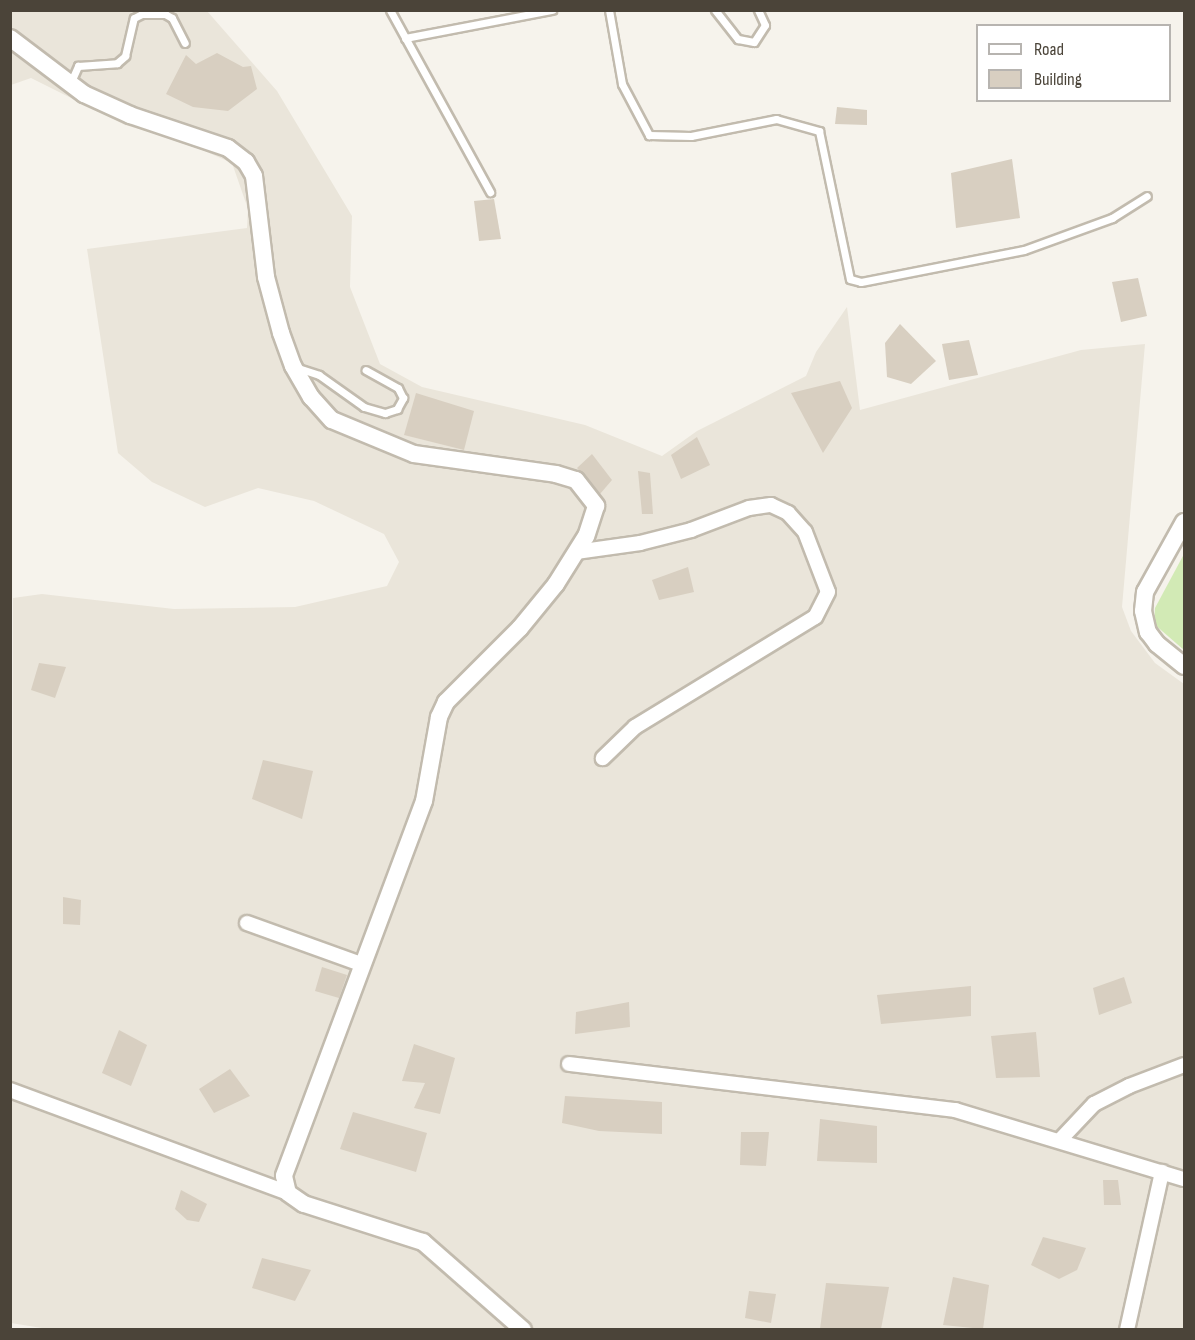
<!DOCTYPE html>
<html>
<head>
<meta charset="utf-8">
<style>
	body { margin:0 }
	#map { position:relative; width:1195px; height:1340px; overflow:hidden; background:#f6f3ec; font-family:"Sofia Sans Condensed",sans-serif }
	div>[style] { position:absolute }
	.residential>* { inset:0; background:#eae5da }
	.green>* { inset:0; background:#d2eab5 }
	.building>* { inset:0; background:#d8cfc1 }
	.roads { filter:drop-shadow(2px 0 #c2bbae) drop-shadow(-2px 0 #c2bbae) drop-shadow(0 2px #c2bbae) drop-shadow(0 -2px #c2bbae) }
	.service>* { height:7px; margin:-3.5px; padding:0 3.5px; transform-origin:3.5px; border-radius:3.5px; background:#fff }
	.minor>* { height:14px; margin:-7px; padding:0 7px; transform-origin:7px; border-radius:7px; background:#fff }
	.tertiary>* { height:16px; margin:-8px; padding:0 8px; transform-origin:8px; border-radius:8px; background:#fff }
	span { translate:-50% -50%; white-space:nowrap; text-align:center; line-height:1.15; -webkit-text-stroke:4.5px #fff; paint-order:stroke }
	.frame { position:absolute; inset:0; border:12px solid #4b4439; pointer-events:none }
	.legend { position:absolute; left:976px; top:24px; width:195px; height:78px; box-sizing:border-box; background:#fff; border:2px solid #b7b4b0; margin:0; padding:8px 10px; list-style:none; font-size:18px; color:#4b4439 }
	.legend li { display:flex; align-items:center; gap:12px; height:30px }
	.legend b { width:30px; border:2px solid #b7b4b0 }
</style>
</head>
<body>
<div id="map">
	<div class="residential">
		<div style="clip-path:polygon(11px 11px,207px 11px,277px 91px,352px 216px,350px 287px,380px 364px,422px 387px,585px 425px,662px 456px,697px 431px,806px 376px,816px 352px,847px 307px,860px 410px,1081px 350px,1145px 344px,1122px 607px,1131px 631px,1155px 663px,1184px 684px,1184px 1329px,54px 1330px,11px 1323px,13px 598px,42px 594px,174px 609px,295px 607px,387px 586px,399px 562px,384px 534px,314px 501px,258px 488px,205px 507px,152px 482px,118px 453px,87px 249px,247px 228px,248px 209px,232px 163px,184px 142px,125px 125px,31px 78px,11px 85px)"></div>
	</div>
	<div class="green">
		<div style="clip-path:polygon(1184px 554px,1184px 650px,1154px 624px,1155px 608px)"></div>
	</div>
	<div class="building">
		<div style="clip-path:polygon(217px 53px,243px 67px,251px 66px,257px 89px,228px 111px,193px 107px,166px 94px,186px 55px,196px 64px)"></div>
		<div style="clip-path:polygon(837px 107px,867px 110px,867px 125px,835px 124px)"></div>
		<div style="clip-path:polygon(1012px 159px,1020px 218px,956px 228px,951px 173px)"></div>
		<div style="clip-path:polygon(494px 199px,501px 239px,479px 241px,474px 201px)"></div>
		<div style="clip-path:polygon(1138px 278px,1147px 316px,1121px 322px,1112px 282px)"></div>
		<div style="clip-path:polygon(900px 324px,936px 361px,911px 384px,887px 377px,885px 343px)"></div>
		<div style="clip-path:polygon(969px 340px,978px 375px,949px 380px,942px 344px)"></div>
		<div style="clip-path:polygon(840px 381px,852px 408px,823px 453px,791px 393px)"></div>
		<div style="clip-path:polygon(416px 393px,474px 411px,464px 450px,404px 435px)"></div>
		<div style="clip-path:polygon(697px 437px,710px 465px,681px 479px,671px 455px)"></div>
		<div style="clip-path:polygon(592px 454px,612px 480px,600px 494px,577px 468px)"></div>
		<div style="clip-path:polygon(638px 471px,650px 473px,653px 514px,642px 514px)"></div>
		<div style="clip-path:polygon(688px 567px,694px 592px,659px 600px,652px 580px)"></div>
		<div style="clip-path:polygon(39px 663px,66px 667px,55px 698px,31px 690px)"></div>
		<div style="clip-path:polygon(263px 760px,313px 771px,302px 819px,252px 799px)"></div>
		<div style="clip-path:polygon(63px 897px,81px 900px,80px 925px,63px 924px)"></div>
		<div style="clip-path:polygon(322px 967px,347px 975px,339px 998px,315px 991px)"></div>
		<div style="clip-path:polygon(1124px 977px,1132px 1003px,1099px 1015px,1093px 988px)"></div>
		<div style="clip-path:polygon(971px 986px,971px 1016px,881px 1024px,877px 995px)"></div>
		<div style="clip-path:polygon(629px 1002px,630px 1027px,575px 1034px,576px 1012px)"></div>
		<div style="clip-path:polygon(119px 1030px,147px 1045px,131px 1086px,102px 1073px)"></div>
		<div style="clip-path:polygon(1036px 1032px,1040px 1077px,996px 1078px,991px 1036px)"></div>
		<div style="clip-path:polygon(414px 1044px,455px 1058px,440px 1114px,414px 1108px,425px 1083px,402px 1081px)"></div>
		<div style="clip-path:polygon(230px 1069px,250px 1096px,214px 1113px,199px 1089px)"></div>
		<div style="clip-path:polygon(565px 1096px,662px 1102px,662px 1134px,599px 1131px,562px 1123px)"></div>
		<div style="clip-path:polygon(353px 1112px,427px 1133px,416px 1172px,340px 1149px)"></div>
		<div style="clip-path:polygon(820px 1119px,877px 1126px,877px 1163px,817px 1161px)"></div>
		<div style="clip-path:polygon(741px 1132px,769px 1132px,766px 1166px,740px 1165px)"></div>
		<div style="clip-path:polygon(1103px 1180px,1118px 1180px,1121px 1205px,1104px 1205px)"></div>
		<div style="clip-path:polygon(181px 1190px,207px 1204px,199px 1222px,187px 1220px,175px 1209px)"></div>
		<div style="clip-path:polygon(1043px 1237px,1086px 1248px,1077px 1270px,1059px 1279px,1031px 1265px)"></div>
		<div style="clip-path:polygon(262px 1258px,311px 1270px,295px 1301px,252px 1288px)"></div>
		<div style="clip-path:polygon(953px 1277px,989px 1285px,983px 1329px,943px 1325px)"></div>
		<div style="clip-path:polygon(826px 1283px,889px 1287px,881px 1329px,820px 1329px)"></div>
		<div style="clip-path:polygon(749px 1291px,776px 1294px,771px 1323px,745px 1318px)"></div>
	</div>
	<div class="roads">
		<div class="service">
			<div style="left:390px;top:10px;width:208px;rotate:61.2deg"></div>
			<div style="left:609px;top:10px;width:75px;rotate:80deg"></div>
			<div style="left:622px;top:84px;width:58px;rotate:62.1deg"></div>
			<div style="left:649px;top:135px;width:42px;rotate:1.4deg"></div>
			<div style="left:691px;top:136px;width:87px;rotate:-11.3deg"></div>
			<div style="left:776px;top:119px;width:45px;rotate:15.6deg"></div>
			<div style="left:819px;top:131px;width:151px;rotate:78.2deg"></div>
			<div style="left:850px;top:279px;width:11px;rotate:15deg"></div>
			<div style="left:861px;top:282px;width:166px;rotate:-11.1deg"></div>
			<div style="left:1024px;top:250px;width:94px;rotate:-20deg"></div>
			<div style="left:1112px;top:218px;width:41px;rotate:-32.2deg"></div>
			<div style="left:715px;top:10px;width:37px;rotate:52deg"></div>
			<div style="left:738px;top:39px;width:16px;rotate:11deg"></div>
			<div style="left:754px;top:42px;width:20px;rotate:-57deg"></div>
			<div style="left:765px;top:25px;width:17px;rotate:-115deg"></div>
			<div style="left:405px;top:38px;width:150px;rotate:-10.8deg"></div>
			<div style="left:70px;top:84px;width:20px;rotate:-66deg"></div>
			<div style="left:78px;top:66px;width:39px;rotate:-4deg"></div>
			<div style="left:117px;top:63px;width:11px;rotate:-41deg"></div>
			<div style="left:125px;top:56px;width:39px;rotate:-77deg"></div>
			<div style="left:134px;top:18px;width:9px;rotate:-27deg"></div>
			<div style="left:142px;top:14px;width:23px"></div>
			<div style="left:165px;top:14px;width:8px;rotate:30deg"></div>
			<div style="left:172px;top:18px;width:28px;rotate:63deg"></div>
			<div style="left:298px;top:368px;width:22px;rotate:18deg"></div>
			<div style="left:319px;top:375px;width:55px;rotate:35.4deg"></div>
			<div style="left:364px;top:407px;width:22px;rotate:16deg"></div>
			<div style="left:385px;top:413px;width:13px;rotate:-18deg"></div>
			<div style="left:397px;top:409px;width:13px;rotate:-61deg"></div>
			<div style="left:403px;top:398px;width:11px;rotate:-117deg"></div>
			<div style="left:398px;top:388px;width:37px;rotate:-151deg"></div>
		</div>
		<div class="minor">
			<div style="left:576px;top:552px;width:65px;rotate:-8deg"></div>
			<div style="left:640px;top:543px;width:53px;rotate:-14.3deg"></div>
			<div style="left:691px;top:530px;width:62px;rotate:-20.8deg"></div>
			<div style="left:749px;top:508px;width:22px;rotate:-8deg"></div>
			<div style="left:771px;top:505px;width:19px;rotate:25deg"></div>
			<div style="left:788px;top:513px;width:25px;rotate:48deg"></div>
			<div style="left:805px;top:532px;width:64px;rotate:69deg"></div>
			<div style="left:828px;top:592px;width:28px;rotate:117deg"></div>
			<div style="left:815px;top:617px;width:211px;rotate:148.6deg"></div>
			<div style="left:635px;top:727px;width:45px;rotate:135.9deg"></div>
			<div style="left:247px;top:923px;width:121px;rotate:19.8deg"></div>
			<div style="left:569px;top:1064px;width:389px;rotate:6.8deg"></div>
			<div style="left:955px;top:1110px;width:239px;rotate:16.8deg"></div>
			<div style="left:10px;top:1090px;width:296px;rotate:20.3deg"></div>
			<div style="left:1060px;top:1140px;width:50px;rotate:-46.6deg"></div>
			<div style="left:1094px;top:1104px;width:39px;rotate:-27deg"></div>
			<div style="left:1129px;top:1086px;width:59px;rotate:-20.9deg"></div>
			<div style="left:1127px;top:1330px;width:162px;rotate:-77.5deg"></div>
		</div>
		<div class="tertiary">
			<div style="left:10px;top:38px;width:93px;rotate:37.1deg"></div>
			<div style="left:84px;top:94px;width:51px;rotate:24.5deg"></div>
			<div style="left:130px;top:115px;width:103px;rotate:18.6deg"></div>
			<div style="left:228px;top:148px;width:23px;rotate:38deg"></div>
			<div style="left:246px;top:162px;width:16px;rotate:60deg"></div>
			<div style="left:254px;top:176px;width:102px;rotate:83.2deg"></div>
			<div style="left:266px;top:277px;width:58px;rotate:75deg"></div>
			<div style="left:281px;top:333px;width:35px;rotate:70deg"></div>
			<div style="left:293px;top:366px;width:36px;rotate:60deg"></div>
			<div style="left:311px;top:397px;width:31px;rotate:48deg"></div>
			<div style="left:332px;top:420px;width:89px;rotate:22.5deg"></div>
			<div style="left:414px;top:454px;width:143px;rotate:8deg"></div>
			<div style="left:556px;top:474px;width:21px;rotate:17deg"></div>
			<div style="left:576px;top:480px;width:33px;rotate:52deg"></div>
			<div style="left:596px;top:506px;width:32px;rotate:108deg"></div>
			<div style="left:586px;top:536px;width:57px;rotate:122deg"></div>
			<div style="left:556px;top:584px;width:57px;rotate:129.3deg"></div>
			<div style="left:520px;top:628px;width:105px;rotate:135deg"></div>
			<div style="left:446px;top:702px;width:17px;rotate:115deg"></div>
			<div style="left:439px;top:717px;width:85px;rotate:100.1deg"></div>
			<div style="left:424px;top:801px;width:400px;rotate:110.5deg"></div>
			<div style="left:284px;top:1176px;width:17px;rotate:77deg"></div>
			<div style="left:288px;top:1193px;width:19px;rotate:35deg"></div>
			<div style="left:304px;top:1204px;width:125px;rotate:17.7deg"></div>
			<div style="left:423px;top:1242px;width:133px;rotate:41.3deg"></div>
			<div style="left:1184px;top:522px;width:80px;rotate:119.1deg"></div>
			<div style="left:1145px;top:592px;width:19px;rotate:96deg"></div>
			<div style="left:1143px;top:611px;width:22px;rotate:77deg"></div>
			<div style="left:1148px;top:632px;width:15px;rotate:53deg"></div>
			<div style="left:1157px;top:644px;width:35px;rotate:39deg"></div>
		</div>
	</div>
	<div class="frame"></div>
	<ul class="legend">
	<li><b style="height:8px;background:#fff"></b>Road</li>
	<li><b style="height:16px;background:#d8cfc1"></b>Building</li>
	</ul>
</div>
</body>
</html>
